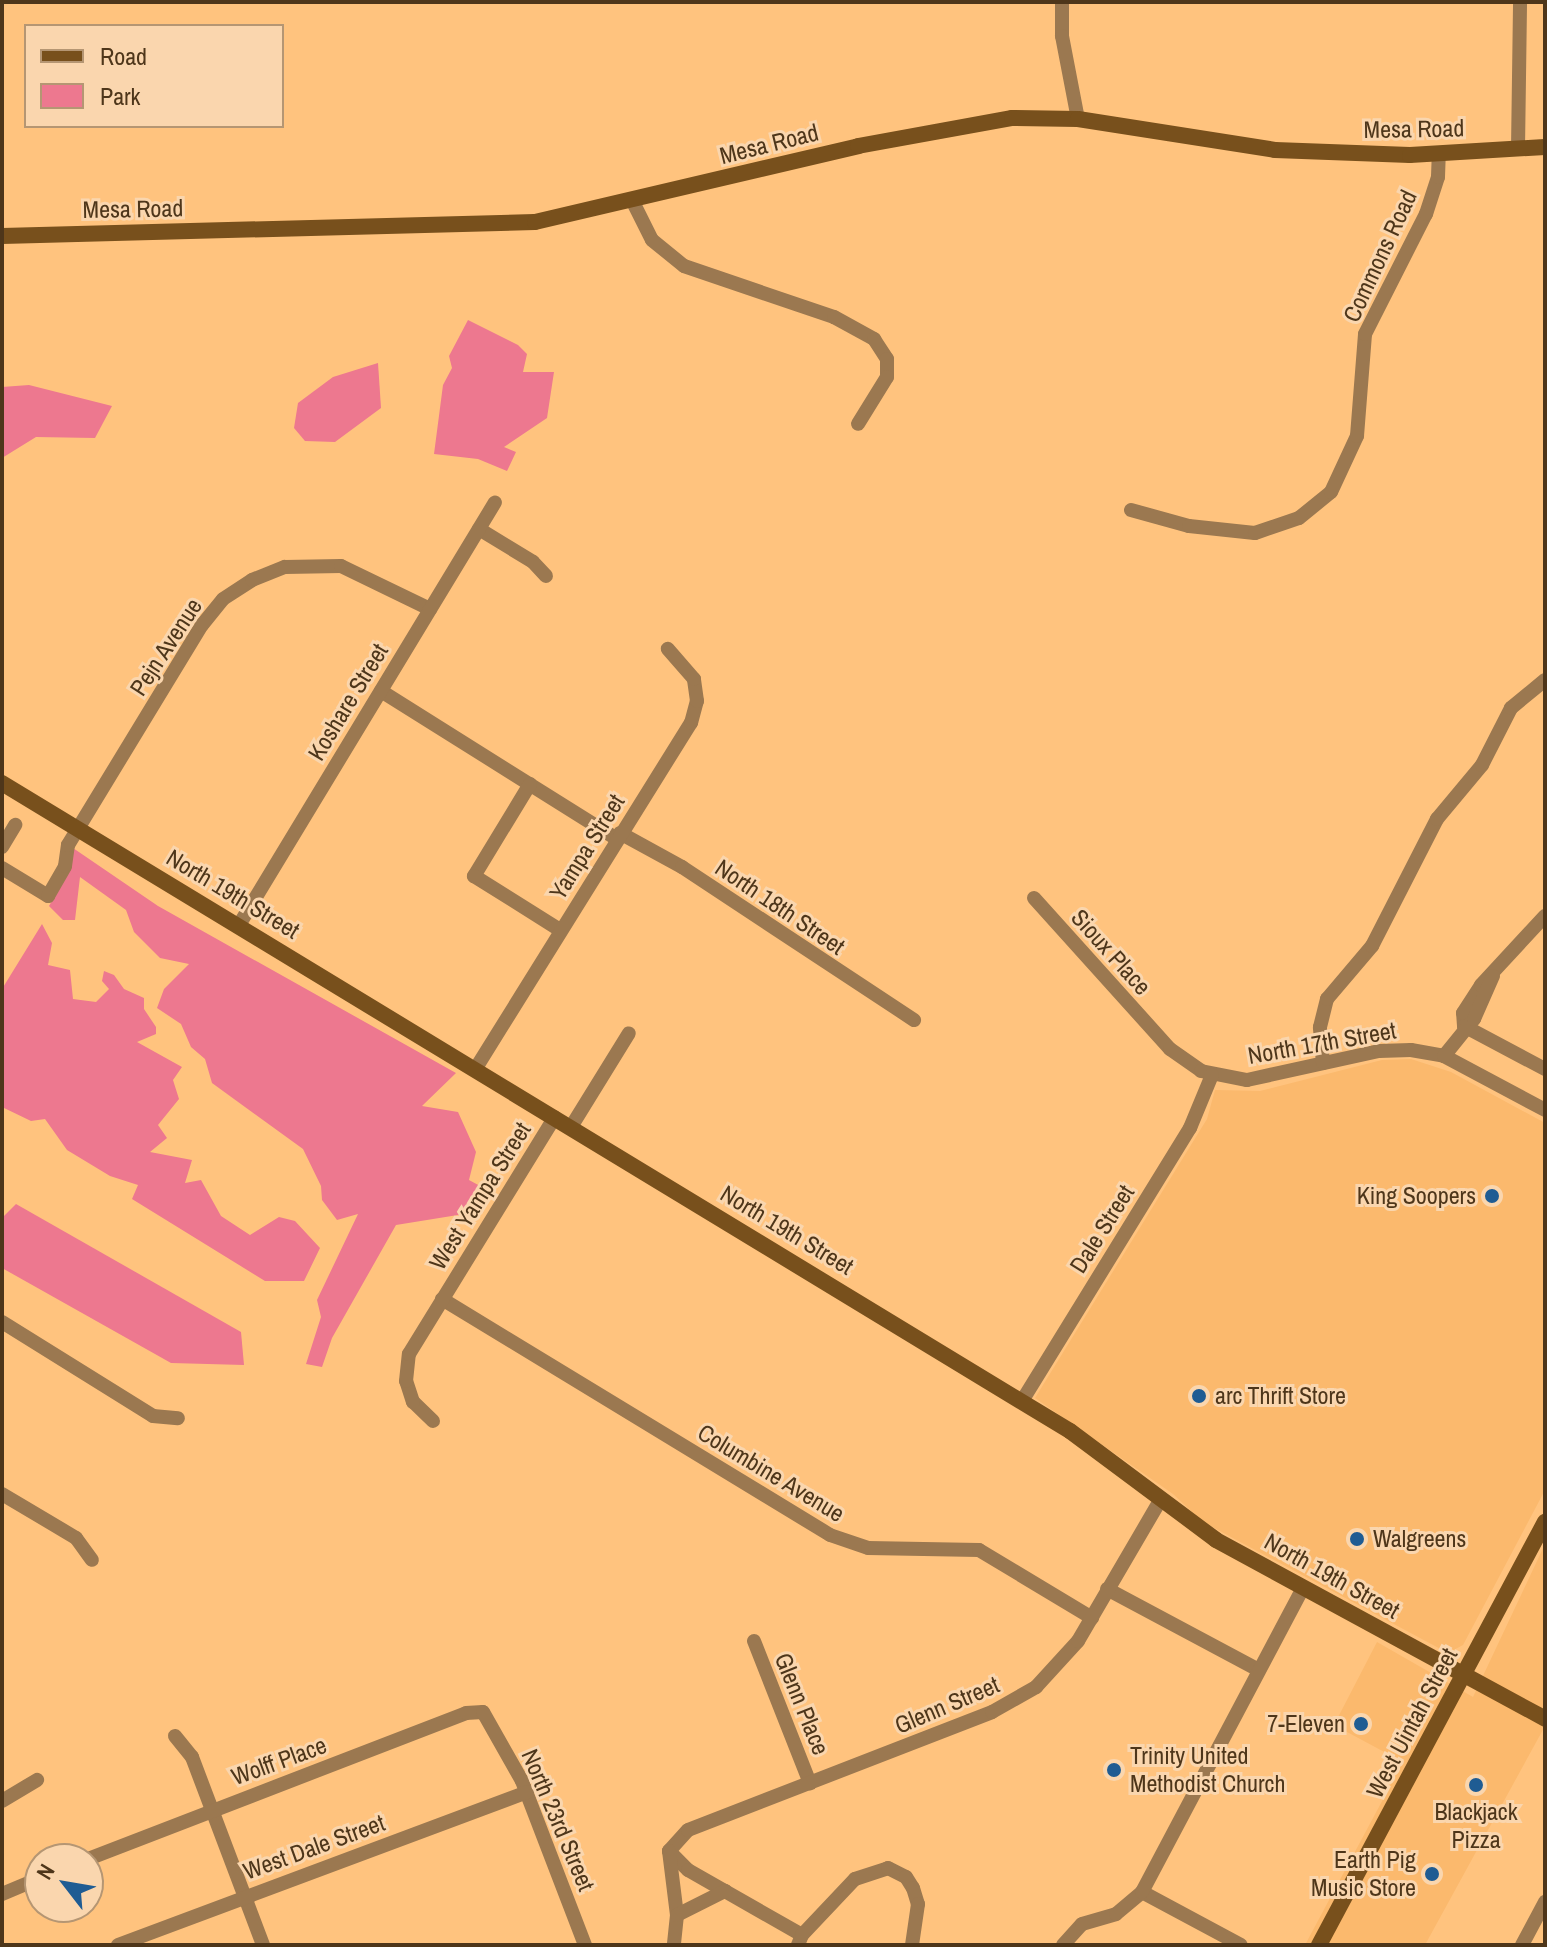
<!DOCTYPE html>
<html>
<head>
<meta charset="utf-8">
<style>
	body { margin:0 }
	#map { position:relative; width:1547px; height:1947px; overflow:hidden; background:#ffc37e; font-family:"Archivo Narrow",sans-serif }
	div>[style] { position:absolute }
	.built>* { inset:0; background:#fbb96d }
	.green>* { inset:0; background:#ed788f }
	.street>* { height:14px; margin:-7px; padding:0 7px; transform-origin:7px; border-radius:7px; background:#9b7850 }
	.secondary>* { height:16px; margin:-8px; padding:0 8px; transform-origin:8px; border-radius:8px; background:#78501c }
	.dots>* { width:22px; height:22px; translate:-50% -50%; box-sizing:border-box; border:4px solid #fad6ae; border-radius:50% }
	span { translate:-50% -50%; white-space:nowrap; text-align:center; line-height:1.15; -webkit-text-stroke:6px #fad6ae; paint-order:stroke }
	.street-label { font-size:24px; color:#4e361a }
	.poi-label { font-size:24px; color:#4e361a }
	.right { translate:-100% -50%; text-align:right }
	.left { translate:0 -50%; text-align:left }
	.frame { position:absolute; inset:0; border:4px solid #4e361a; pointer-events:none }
	.legend { position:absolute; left:24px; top:24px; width:260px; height:104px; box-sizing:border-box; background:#fad6ae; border:2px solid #b59673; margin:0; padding:10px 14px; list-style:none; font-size:24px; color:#4e361a }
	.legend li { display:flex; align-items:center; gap:16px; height:40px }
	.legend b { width:40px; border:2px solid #b59673 }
	.north { position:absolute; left:24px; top:1843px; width:80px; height:80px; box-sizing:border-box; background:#fad6ae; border:2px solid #b59673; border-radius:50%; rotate:301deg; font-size:22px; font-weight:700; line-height:32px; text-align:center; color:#4e361a }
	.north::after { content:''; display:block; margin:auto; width:28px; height:36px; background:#1f5c93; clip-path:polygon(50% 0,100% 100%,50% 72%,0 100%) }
</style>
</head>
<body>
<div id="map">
	<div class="built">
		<div style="clip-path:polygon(1411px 1059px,1451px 1072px,1545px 1123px,1545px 1490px,1463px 1645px,1448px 1653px,1203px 1522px,1173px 1494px,1035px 1398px,1207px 1119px,1215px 1090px,1260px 1091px,1382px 1060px)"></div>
		<div style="clip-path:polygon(1545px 1544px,1545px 1726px,1425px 1945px,1305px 1945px,1403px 1762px,1334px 1725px,1377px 1642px,1473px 1697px)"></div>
	</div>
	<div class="green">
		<div style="clip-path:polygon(468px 320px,518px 345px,527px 354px,523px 372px,554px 372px,547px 418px,504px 447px,516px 452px,507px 471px,478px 459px,434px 454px,443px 385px,452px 368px,449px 356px)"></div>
		<div style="clip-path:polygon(378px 363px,381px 408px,335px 442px,305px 441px,294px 428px,298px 403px,333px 377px)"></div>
		<div style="clip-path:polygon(29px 385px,112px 406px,95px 438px,36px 437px,2px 458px,2px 387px)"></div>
		<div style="clip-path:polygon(73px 848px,158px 906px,456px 1073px,422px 1106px,458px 1112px,476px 1152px,469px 1180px,493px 1193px,464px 1214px,396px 1225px,332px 1338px,322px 1367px,306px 1364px,321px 1317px,317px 1300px,358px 1214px,337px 1220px,322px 1200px,321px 1186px,303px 1149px,212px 1083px,205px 1059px,191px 1047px,181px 1024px,157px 1008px,164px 989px,189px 964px,160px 958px,134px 932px,126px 910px,80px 877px,75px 920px,63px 920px,49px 906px,70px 870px)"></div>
		<div style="clip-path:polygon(42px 924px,52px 943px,48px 965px,70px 970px,73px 999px,96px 1002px,109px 989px,102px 981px,104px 971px,114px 975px,124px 989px,144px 998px,144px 1009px,156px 1027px,156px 1034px,137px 1042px,182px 1067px,173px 1080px,179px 1099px,158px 1125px,167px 1138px,150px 1152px,192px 1160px,185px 1183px,201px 1180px,221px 1216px,250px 1235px,279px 1217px,295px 1221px,320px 1248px,304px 1281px,265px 1281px,132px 1199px,138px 1185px,110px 1176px,67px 1150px,45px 1119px,31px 1121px,2px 1107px,2px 989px)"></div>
		<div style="clip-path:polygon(16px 1204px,241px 1332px,244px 1365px,171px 1363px,2px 1268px,2px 1218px)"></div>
	</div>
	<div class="street">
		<div style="left:1062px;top:2px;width:34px;rotate:90deg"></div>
		<div style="left:1062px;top:36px;width:85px;rotate:79.1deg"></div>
		<div style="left:1518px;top:149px;width:147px;rotate:-89.2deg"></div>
		<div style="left:633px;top:202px;width:42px;rotate:63.4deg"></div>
		<div style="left:652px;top:240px;width:41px;rotate:39.1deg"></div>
		<div style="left:684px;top:266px;width:158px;rotate:18.8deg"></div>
		<div style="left:834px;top:317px;width:46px;rotate:28.8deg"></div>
		<div style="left:874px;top:339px;width:24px;rotate:57deg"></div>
		<div style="left:887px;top:359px;width:18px;rotate:90deg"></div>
		<div style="left:887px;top:377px;width:55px;rotate:121.7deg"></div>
		<div style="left:1131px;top:510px;width:60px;rotate:15.4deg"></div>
		<div style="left:1189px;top:526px;width:66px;rotate:6.1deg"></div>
		<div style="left:1255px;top:533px;width:46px;rotate:-18.8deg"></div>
		<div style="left:1299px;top:518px;width:41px;rotate:-39.1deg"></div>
		<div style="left:1331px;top:492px;width:62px;rotate:-65.1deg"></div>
		<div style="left:1357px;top:436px;width:102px;rotate:-85.5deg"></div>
		<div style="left:1365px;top:334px;width:135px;rotate:-63.1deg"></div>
		<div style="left:1426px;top:214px;width:39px;rotate:-72deg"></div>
		<div style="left:1438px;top:177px;width:23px;rotate:-88deg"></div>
		<div style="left:479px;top:529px;width:63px;rotate:31.4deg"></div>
		<div style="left:533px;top:562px;width:19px;rotate:47deg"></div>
		<div style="left:381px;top:691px;width:279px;rotate:32.1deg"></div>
		<div style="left:530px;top:784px;width:108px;rotate:121.3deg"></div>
		<div style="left:474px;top:876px;width:102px;rotate:32.1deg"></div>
		<div style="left:620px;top:833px;width:71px;rotate:28.7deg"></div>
		<div style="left:682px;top:867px;width:278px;rotate:33.4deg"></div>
		<div style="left:2px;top:847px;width:26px;rotate:-59deg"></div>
		<div style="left:2px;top:868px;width:54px;rotate:31.3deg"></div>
		<div style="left:48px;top:896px;width:34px;rotate:-60deg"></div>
		<div style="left:65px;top:866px;width:21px;rotate:-82deg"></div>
		<div style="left:68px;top:845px;width:258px;rotate:-58.7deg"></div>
		<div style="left:202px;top:625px;width:33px;rotate:-51deg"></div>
		<div style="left:223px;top:599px;width:35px;rotate:-33deg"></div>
		<div style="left:252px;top:580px;width:35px;rotate:-22deg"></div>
		<div style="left:285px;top:567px;width:56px;rotate:-1deg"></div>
		<div style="left:341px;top:566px;width:99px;rotate:25.8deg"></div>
		<div style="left:1034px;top:898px;width:203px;rotate:48deg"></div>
		<div style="left:1170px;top:1049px;width:38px;rotate:35deg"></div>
		<div style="left:1201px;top:1071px;width:47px;rotate:11.1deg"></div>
		<div style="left:1247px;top:1080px;width:135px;rotate:-12.4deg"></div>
		<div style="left:1379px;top:1051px;width:32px;rotate:-2deg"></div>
		<div style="left:1411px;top:1050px;width:34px;rotate:10deg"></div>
		<div style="left:1444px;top:1056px;width:115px;rotate:28.1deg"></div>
		<div style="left:239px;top:925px;width:494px;rotate:-58.8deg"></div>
		<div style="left:1464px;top:1026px;width:13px;rotate:-94deg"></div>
		<div style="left:1463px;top:1013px;width:33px;rotate:-57deg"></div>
		<div style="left:1481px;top:985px;width:94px;rotate:-47.2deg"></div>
		<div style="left:1464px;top:1026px;width:92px;rotate:28deg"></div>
		<div style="left:1444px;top:1056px;width:48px;rotate:-51deg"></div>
		<div style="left:1474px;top:1019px;width:47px;rotate:-66.2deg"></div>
		<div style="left:1323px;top:1063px;width:36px;rotate:-95deg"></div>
		<div style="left:1320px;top:1027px;width:29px;rotate:-76deg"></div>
		<div style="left:1327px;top:999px;width:70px;rotate:-49.7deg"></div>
		<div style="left:1372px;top:946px;width:143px;rotate:-62.9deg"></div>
		<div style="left:1437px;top:819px;width:70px;rotate:-50.2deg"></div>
		<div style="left:1482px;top:765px;width:64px;rotate:-63deg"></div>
		<div style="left:1511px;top:708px;width:44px;rotate:-39.5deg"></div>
		<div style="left:476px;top:1068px;width:407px;rotate:-58.1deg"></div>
		<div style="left:691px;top:723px;width:23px;rotate:-75deg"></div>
		<div style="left:697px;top:701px;width:22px;rotate:-98deg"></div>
		<div style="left:694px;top:679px;width:40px;rotate:-131deg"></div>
		<div style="left:571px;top:1127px;width:110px;rotate:-58.3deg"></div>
		<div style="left:442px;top:1299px;width:454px;rotate:31.3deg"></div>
		<div style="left:830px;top:1535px;width:40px;rotate:18.9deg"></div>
		<div style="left:868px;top:1548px;width:111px;rotate:1deg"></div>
		<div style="left:979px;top:1550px;width:132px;rotate:31deg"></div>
		<div style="left:2px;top:1322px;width:178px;rotate:31.9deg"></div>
		<div style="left:153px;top:1416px;width:25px;rotate:5deg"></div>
		<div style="left:1022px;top:1401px;width:321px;rotate:-58.4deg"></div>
		<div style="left:1190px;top:1128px;width:57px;rotate:-67.5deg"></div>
		<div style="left:433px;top:1421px;width:28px;rotate:-136deg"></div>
		<div style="left:413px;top:1402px;width:22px;rotate:-108deg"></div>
		<div style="left:406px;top:1381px;width:27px;rotate:-84deg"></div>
		<div style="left:409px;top:1354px;width:278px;rotate:-58.4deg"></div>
		<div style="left:2px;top:1494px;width:86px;rotate:30.7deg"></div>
		<div style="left:76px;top:1538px;width:27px;rotate:54deg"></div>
		<div style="left:1107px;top:1589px;width:172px;rotate:28.1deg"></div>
		<div style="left:754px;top:1641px;width:153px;rotate:68.5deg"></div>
		<div style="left:175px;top:1736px;width:27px;rotate:51deg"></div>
		<div style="left:192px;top:1757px;width:201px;rotate:69.3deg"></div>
		<div style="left:2px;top:1801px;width:41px;rotate:-31deg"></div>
		<div style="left:669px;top:1851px;width:28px;rotate:-48deg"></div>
		<div style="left:688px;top:1830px;width:326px;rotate:-21.2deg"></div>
		<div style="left:992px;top:1712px;width:51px;rotate:-29.6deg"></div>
		<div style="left:1036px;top:1687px;width:62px;rotate:-47.6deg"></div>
		<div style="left:1078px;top:1641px;width:164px;rotate:-59.7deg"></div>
		<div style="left:669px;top:1851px;width:27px;rotate:45deg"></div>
		<div style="left:688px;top:1870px;width:131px;rotate:29.7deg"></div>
		<div style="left:802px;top:1935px;width:11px;rotate:112deg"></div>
		<div style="left:669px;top:1851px;width:64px;rotate:82.9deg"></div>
		<div style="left:677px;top:1915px;width:30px;rotate:96deg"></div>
		<div style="left:88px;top:1859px;width:405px;rotate:-21.1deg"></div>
		<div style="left:466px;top:1713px;width:17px;rotate:-3deg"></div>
		<div style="left:483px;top:1712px;width:79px;rotate:60.5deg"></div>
		<div style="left:522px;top:1781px;width:176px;rotate:69deg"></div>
		<div style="left:1142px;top:1892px;width:112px;rotate:28.2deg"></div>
		<div style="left:2px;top:1894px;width:41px;rotate:-22.8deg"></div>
		<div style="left:677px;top:1915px;width:54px;rotate:-26.6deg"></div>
		<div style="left:802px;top:1935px;width:77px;rotate:-46.6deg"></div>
		<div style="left:855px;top:1879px;width:35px;rotate:-18deg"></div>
		<div style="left:888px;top:1868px;width:20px;rotate:27deg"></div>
		<div style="left:906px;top:1877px;width:13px;rotate:58deg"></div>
		<div style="left:913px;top:1888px;width:17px;rotate:73deg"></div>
		<div style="left:918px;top:1904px;width:41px;rotate:98.3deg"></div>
		<div style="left:118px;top:1945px;width:437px;rotate:-20.5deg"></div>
		<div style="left:1063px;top:1945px;width:28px;rotate:-48deg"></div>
		<div style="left:1082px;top:1924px;width:35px;rotate:-16deg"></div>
		<div style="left:1116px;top:1914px;width:34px;rotate:-40deg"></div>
		<div style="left:1142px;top:1892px;width:344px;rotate:-62.1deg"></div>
		<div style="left:1522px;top:1945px;width:49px;rotate:-61.9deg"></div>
	</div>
	<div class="secondary">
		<div style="left:2px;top:236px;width:533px;rotate:-1.5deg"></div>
		<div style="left:535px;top:222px;width:332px;rotate:-13.2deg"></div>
		<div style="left:858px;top:146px;width:157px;rotate:-10.3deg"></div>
		<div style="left:1012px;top:118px;width:66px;rotate:0.9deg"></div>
		<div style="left:1078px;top:119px;width:199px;rotate:8.9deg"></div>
		<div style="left:1275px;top:150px;width:135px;rotate:2.1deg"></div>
		<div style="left:1410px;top:155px;width:135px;rotate:-3.4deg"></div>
		<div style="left:2px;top:783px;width:1249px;rotate:31.25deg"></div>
		<div style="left:1070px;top:1431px;width:182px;rotate:36.7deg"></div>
		<div style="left:1216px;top:1540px;width:375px;rotate:28.5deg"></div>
		<div style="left:1319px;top:1945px;width:480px;rotate:-61.9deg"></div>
	</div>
	<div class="dots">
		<div style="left:1492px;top:1196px;background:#1f5c93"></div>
		<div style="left:1199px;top:1396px;background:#1f5c93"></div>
		<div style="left:1357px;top:1539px;background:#1f5c93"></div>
		<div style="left:1361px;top:1724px;background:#1f5c93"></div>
		<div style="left:1114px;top:1770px;background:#1f5c93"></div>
		<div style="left:1476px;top:1785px;background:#1f5c93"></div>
		<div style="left:1432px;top:1874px;background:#1f5c93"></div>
	</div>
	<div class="street-label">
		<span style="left:1414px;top:129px;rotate:-1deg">Mesa Road</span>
		<span style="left:769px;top:144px;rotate:-14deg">Mesa Road</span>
		<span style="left:133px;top:209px;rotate:-1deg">Mesa Road</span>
		<span style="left:1380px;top:256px;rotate:-65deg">Commons Road</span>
		<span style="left:166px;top:647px;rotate:-57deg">Pejn Avenue</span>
		<span style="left:348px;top:702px;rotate:-59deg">Koshare Street</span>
		<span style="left:587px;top:847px;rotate:-58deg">Yampa Street</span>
		<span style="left:233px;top:894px;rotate:31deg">North 19th Street</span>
		<span style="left:780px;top:907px;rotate:34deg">North 18th Street</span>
		<span style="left:1111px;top:952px;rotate:48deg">Sioux Place</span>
		<span style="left:1322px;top:1043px;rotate:-10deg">North 17th Street</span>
		<span style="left:480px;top:1196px;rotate:-58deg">West Yampa Street</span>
		<span style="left:1102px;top:1229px;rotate:-58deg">Dale Street</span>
		<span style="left:787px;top:1230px;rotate:31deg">North 19th Street</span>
		<span style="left:771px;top:1473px;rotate:31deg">Columbine Avenue</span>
		<span style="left:1332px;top:1576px;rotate:29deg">North 19th Street</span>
		<span style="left:802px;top:1704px;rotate:68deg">Glenn Place</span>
		<span style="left:947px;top:1705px;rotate:-23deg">Glenn Street</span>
		<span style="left:1412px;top:1723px;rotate:-62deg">West Uintah Street</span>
		<span style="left:279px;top:1761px;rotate:-20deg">Wolff Place</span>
		<span style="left:558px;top:1820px;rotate:67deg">North 23rd Street</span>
		<span style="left:314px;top:1847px;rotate:-20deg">West Dale Street</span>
	</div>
	<div class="poi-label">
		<span class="right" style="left:1476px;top:1196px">King Soopers</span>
		<span class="left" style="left:1215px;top:1396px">arc Thrift Store</span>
		<span class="left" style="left:1373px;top:1539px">Walgreens</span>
		<span class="right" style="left:1345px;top:1724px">7-Eleven</span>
		<span class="left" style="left:1130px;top:1770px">Trinity United<br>Methodist Church</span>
		<span style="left:1476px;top:1826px">Blackjack<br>Pizza</span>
		<span class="right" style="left:1416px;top:1874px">Earth Pig<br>Music Store</span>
	</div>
	<div class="frame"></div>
	<ul class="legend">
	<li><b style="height:10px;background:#78501c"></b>Road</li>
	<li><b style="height:22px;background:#ed788f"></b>Park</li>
	</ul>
	<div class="north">N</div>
</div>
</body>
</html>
